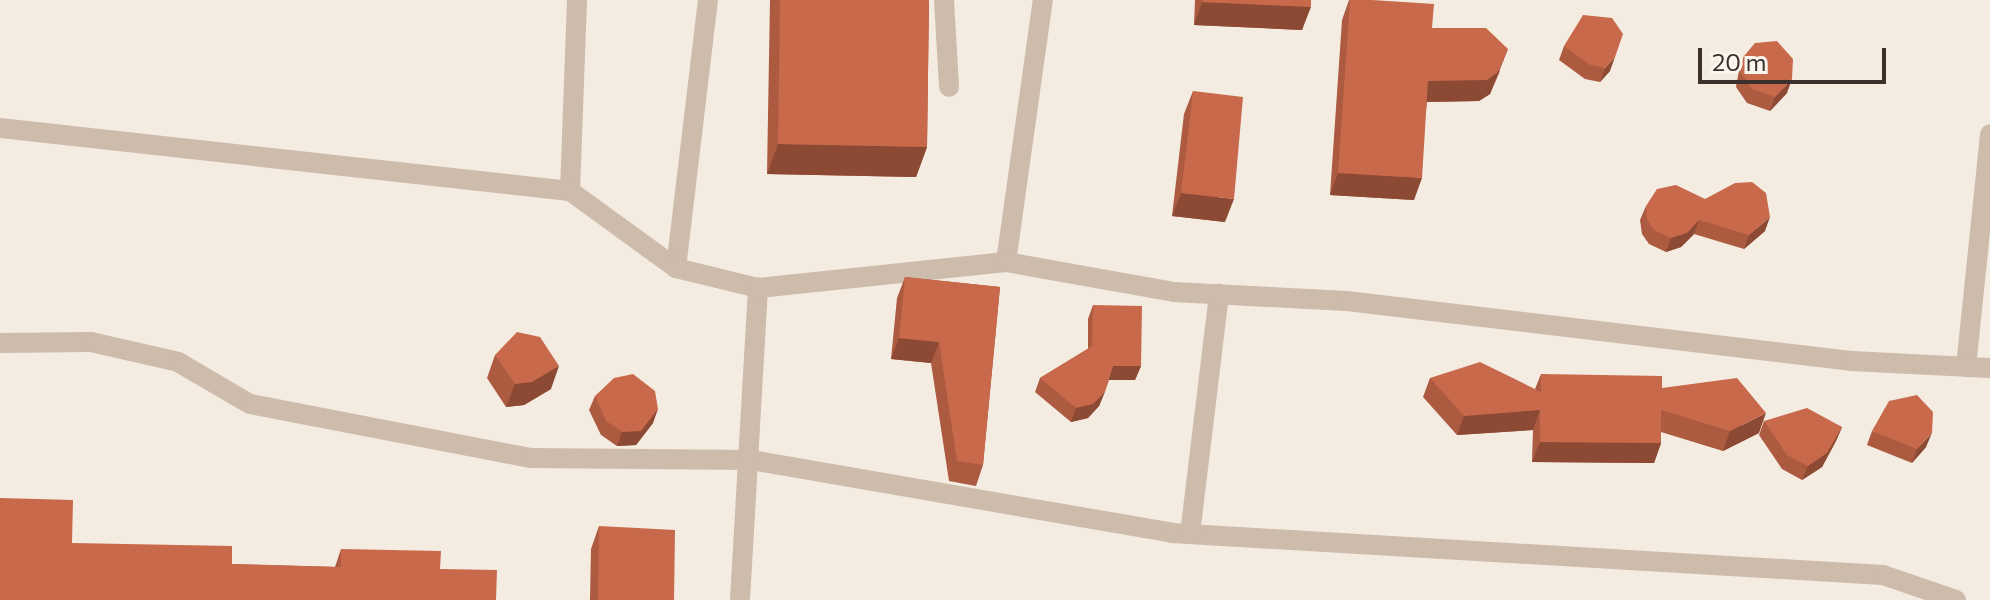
<!DOCTYPE html>
<html>
<head>
<meta charset="utf-8">
<style>
	body { margin:0 }
	#map { position:relative; width:1990px; height:600px; overflow:hidden; background:#f4ebe1; font-family:Commissioner,sans-serif }
	div>[style] { position:absolute }
	.service>* { height:20px; margin:-10px; padding:0 10px; transform-origin:10px; border-radius:10px; background:#cdbbac }
	.minor>* { height:20px; margin:-10px; padding:0 10px; transform-origin:10px; border-radius:10px; background:#cdbbac }
	.wall>* { inset:0; background:#ac5a40 }
	.shaded-wall>* { inset:0; background:#8c4a34 }
	.building>* { inset:0; background:#c8694b }
	span { translate:-50% -50%; white-space:nowrap; text-align:center; line-height:1.15; -webkit-text-stroke:8px #fbf5ee; paint-order:stroke }
	.scale { position:absolute; left:1698px; top:48px; width:188px; height:36px; box-sizing:border-box; border:4px solid #3b302b; border-top:0; padding-left:10px; font-size:24px; line-height:28px; white-space:nowrap; color:#3b302b; -webkit-text-stroke:6px #fbf5ee; paint-order:stroke }
</style>
</head>
<body>
<div id="map">
	<div class="service">
		<div style="left:944px;top:0;width:87px;rotate:86.7deg"></div>
		<div style="left:570px;top:191px;width:191px;rotate:-87.9deg"></div>
		<div style="left:676px;top:268px;width:270px;rotate:-83.2deg"></div>
	</div>
	<div class="minor">
		<div style="left:0;top:128px;width:573px;rotate:6.31deg"></div>
		<div style="left:570px;top:191px;width:131px;rotate:36deg"></div>
		<div style="left:676px;top:268px;width:84px;rotate:13.7deg"></div>
		<div style="left:1006px;top:262px;width:265px;rotate:-82deg"></div>
		<div style="left:0;top:343px;width:91px;rotate:-0.6deg"></div>
		<div style="left:91px;top:342px;width:89px;rotate:12.9deg"></div>
		<div style="left:178px;top:362px;width:83px;rotate:30.3deg"></div>
		<div style="left:250px;top:404px;width:286px;rotate:10.9deg"></div>
		<div style="left:531px;top:458px;width:220px;rotate:0.5deg"></div>
		<div style="left:751px;top:460px;width:427px;rotate:9.8deg"></div>
		<div style="left:1172px;top:533px;width:712px;rotate:3.38deg"></div>
		<div style="left:1883px;top:575px;width:77px;rotate:18.9deg"></div>
		<div style="left:1966px;top:367px;width:234px;rotate:-84.1deg"></div>
		<div style="left:1190px;top:534px;width:242px;rotate:-83.1deg"></div>
		<div style="left:740px;top:600px;width:313px;rotate:-86.7deg"></div>
		<div style="left:758px;top:288px;width:249px;rotate:-6deg"></div>
		<div style="left:1006px;top:262px;width:171px;rotate:10.1deg"></div>
		<div style="left:1174px;top:292px;width:173px;rotate:3deg"></div>
		<div style="left:1347px;top:301px;width:509px;rotate:6.78deg"></div>
		<div style="left:1852px;top:361px;width:138px;rotate:2.9deg"></div>
	</div>
	<div class="wall">
		<div style="clip-path:polygon(770px 0,929px 0,927px 147px,916px 177px,767px 174px)"></div>
		<div style="clip-path:polygon(1195px 0,1311px 0,1302px 30px,1194px 25px)"></div>
		<div style="clip-path:polygon(1349px 0,1432px 28px,1500px 71px,1490px 94px,1479px 101px,1427px 102px,1414px 200px,1330px 195px,1342px 20px)"></div>
		<div style="clip-path:polygon(1564px 46px,1610px 71px,1600px 82px,1585px 79px,1559px 60px)"></div>
		<div style="clip-path:polygon(1744px 56px,1787px 93px,1770px 111px,1747px 103px,1736px 87px,1739px 70px)"></div>
		<div style="clip-path:polygon(1193px 91px,1225px 222px,1172px 216px,1184px 114px)"></div>
		<div style="clip-path:polygon(1646px 206px,1765px 231px,1744px 249px,1694px 234px,1681px 247px,1666px 252px,1649px 244px,1642px 234px,1640px 220px)"></div>
		<div style="clip-path:polygon(905px 277px,1000px 287px,983px 465px,976px 486px,949px 481px,931px 363px,891px 359px,897px 298px)"></div>
		<div style="clip-path:polygon(1093px 305px,1141px 366px,1135px 380px,1109px 380px,1099px 406px,1088px 418px,1071px 422px,1035px 392px,1040px 378px,1088px 349px,1088px 319px)"></div>
		<div style="clip-path:polygon(495px 355px,551px 389px,524px 405px,506px 407px,487px 378px)"></div>
		<div style="clip-path:polygon(1541px 374px,1662px 388px,1759px 433px,1723px 451px,1661px 432px,1661px 443px,1654px 463px,1532px 462px,1533px 430px,1457px 435px,1423px 397px,1430px 378px,1535px 389px)"></div>
		<div style="clip-path:polygon(595px 396px,653px 423px,636px 445px,617px 446px,601px 435px,589px 410px)"></div>
		<div style="clip-path:polygon(1764px 421px,1842px 427px,1836px 441px,1822px 467px,1802px 480px,1782px 469px,1759px 435px)"></div>
		<div style="clip-path:polygon(1872px 431px,1926px 447px,1912px 463px,1867px 445px)"></div>
		<div style="clip-path:polygon(599px 526px,674px 600px,590px 600px,591px 549px)"></div>
		<div style="clip-path:polygon(341px 549px,440px 569px,496px 600px,232px 564px,335px 567px)"></div>
	</div>
	<div class="shaded-wall">
		<div style="clip-path:polygon(1202px 2px,1311px 7px,1302px 30px,1194px 25px)"></div>
		<div style="clip-path:polygon(1508px 49px,1490px 94px,1479px 101px,1420px 102px,1428px 81px)"></div>
		<div style="clip-path:polygon(1615px 57px,1610px 71px,1600px 82px,1605px 68px)"></div>
		<div style="clip-path:polygon(1792px 79px,1787px 93px,1770px 111px,1775px 97px)"></div>
		<div style="clip-path:polygon(778px 144px,927px 147px,916px 177px,767px 174px)"></div>
		<div style="clip-path:polygon(1338px 173px,1422px 178px,1414px 200px,1330px 195px)"></div>
		<div style="clip-path:polygon(1181px 193px,1234px 199px,1225px 222px,1172px 216px)"></div>
		<div style="clip-path:polygon(1770px 217px,1765px 231px,1744px 249px,1749px 235px)"></div>
		<div style="clip-path:polygon(1699px 220px,1694px 234px,1681px 247px,1666px 252px,1671px 238px)"></div>
		<div style="clip-path:polygon(899px 338px,939px 342px,931px 363px,891px 359px)"></div>
		<div style="clip-path:polygon(559px 366px,551px 389px,524px 405px,506px 407px,515px 384px)"></div>
		<div style="clip-path:polygon(1113px 366px,1141px 366px,1135px 380px,1108px 380px)"></div>
		<div style="clip-path:polygon(1105px 392px,1099px 406px,1088px 418px,1071px 422px,1076px 408px)"></div>
		<div style="clip-path:polygon(658px 409px,653px 423px,636px 445px,617px 446px,622px 432px)"></div>
		<div style="clip-path:polygon(1540px 410px,1533px 430px,1457px 435px,1464px 416px)"></div>
		<div style="clip-path:polygon(1766px 413px,1759px 433px,1723px 451px,1730px 431px)"></div>
		<div style="clip-path:polygon(1842px 427px,1836px 441px,1822px 467px,1802px 480px,1808px 466px)"></div>
		<div style="clip-path:polygon(1932px 433px,1926px 447px,1912px 463px,1917px 449px)"></div>
		<div style="clip-path:polygon(1540px 442px,1661px 443px,1654px 463px,1532px 462px)"></div>
	</div>
	<div class="building">
		<div style="clip-path:polygon(780px 0,929px 0,927px 147px,778px 144px)"></div>
		<div style="clip-path:polygon(1203px 0,1311px 0,1311px 7px,1202px 2px)"></div>
		<div style="clip-path:polygon(1350px 0,1372px 0,1434px 4px,1432px 28px,1486px 28px,1508px 49px,1498px 72px,1487px 80px,1428px 81px,1422px 178px,1338px 173px)"></div>
		<div style="clip-path:polygon(1583px 15px,1612px 18px,1623px 34px,1615px 57px,1605px 68px,1590px 65px,1564px 46px)"></div>
		<div style="clip-path:polygon(1777px 41px,1793px 59px,1792px 79px,1775px 97px,1752px 89px,1741px 73px,1744px 56px,1755px 43px)"></div>
		<div style="clip-path:polygon(1193px 91px,1243px 97px,1234px 199px,1181px 193px)"></div>
		<div style="clip-path:polygon(1752px 182px,1766px 193px,1770px 217px,1749px 235px,1699px 220px,1687px 233px,1671px 238px,1654px 230px,1647px 220px,1646px 206px,1657px 189px,1676px 185px,1705px 199px,1735px 183px)"></div>
		<div style="clip-path:polygon(905px 277px,1000px 287px,983px 465px,957px 461px,939px 342px,899px 338px)"></div>
		<div style="clip-path:polygon(1093px 305px,1142px 306px,1141px 366px,1113px 366px,1105px 392px,1093px 404px,1076px 408px,1040px 378px,1092px 346px)"></div>
		<div style="clip-path:polygon(517px 332px,540px 337px,559px 366px,532px 382px,515px 384px,495px 355px)"></div>
		<div style="clip-path:polygon(1480px 362px,1541px 392px,1541px 374px,1662px 376px,1662px 388px,1737px 378px,1766px 413px,1730px 431px,1661px 410px,1661px 443px,1540px 442px,1540px 410px,1464px 416px,1430px 378px)"></div>
		<div style="clip-path:polygon(633px 374px,655px 391px,658px 409px,641px 431px,622px 432px,606px 421px,595px 396px,614px 378px)"></div>
		<div style="clip-path:polygon(1917px 395px,1933px 412px,1932px 433px,1917px 449px,1872px 431px,1889px 401px)"></div>
		<div style="clip-path:polygon(1807px 408px,1842px 427px,1827px 453px,1808px 466px,1787px 455px,1764px 421px)"></div>
		<div style="clip-path:polygon(0 498px,73px 500px,72px 543px,232px 546px,232px 564px,341px 567px,341px 549px,441px 551px,440px 569px,497px 570px,496px 600px,0 600px)"></div>
		<div style="clip-path:polygon(599px 526px,675px 530px,674px 600px,598px 600px)"></div>
	</div>
	<div class="scale">20 m</div>
</div>
</body>
</html>
